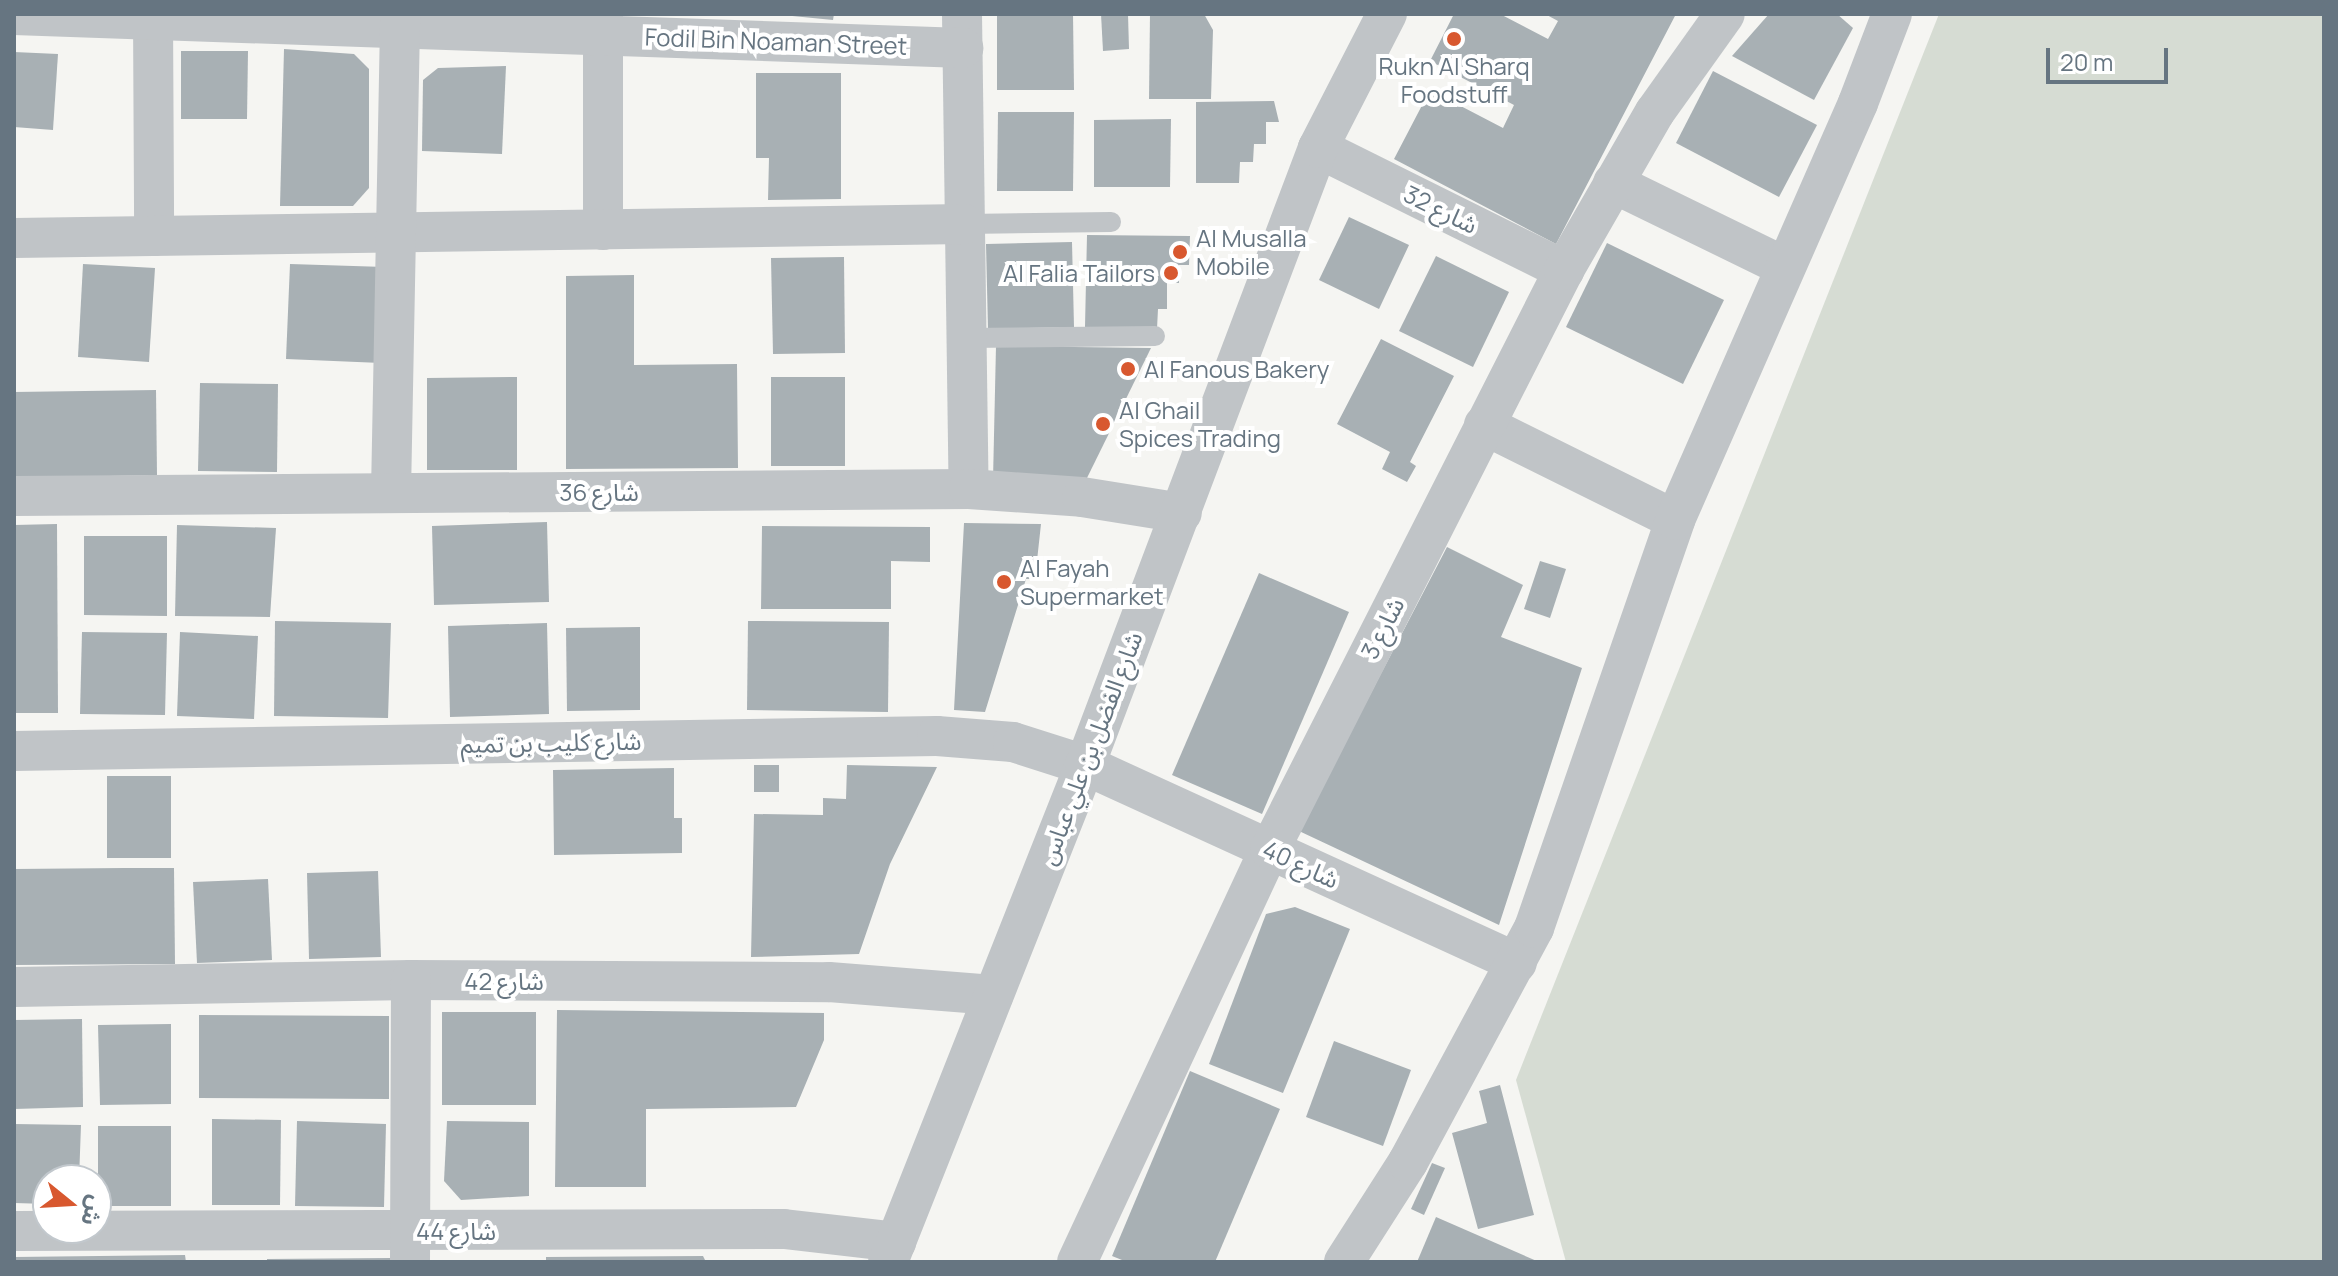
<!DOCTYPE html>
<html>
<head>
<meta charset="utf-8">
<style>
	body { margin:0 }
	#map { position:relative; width:2338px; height:1276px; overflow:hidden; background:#f5f5f2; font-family:Manrope,"Noto Sans Arabic",sans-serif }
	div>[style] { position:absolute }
	.green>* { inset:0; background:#d6dcd3 }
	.building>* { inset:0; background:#a8b0b4 }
	.lane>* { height:20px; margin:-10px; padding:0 10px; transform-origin:10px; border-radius:10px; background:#c0c4c7 }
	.street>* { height:40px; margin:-20px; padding:0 20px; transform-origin:20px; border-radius:20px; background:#c0c4c7 }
	.dots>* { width:22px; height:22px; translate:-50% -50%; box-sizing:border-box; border:4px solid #fff; border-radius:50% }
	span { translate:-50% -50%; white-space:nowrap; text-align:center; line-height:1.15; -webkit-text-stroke:8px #fff; paint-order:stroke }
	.street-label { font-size:24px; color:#667581 }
	.poi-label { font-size:24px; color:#667581 }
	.left { translate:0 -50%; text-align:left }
	.right { translate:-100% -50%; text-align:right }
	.frame { position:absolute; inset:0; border:16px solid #667581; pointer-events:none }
	.north { position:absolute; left:32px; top:1164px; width:80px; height:80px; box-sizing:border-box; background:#fff; border:2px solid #c2c8cd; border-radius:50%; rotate:108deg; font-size:22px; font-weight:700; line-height:32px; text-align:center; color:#667581 }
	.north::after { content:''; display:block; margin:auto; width:28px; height:36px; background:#d8582f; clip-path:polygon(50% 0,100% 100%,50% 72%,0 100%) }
	.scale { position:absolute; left:2046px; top:48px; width:122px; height:36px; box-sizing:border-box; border:4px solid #667581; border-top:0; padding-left:10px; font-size:24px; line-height:28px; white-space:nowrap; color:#667581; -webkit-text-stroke:6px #fff; paint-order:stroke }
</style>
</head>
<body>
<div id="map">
	<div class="green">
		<div style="clip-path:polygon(1939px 14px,2324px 14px,2324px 1262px,1566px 1262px,1516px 1080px)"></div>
	</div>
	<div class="building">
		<div style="clip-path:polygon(772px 14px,834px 14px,833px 20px)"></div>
		<div style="clip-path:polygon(997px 14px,1073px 14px,1074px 90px,997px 90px)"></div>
		<div style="clip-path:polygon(1101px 14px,1128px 14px,1129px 49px,1103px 51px)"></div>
		<div style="clip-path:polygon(1150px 14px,1204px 14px,1213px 30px,1211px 99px,1149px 99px)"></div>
		<div style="clip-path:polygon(1454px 14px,1500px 14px,1548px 39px,1558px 21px,1545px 14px,1676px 14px,1556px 244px,1394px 159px,1430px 90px,1503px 128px,1514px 105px,1430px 61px)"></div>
		<div style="clip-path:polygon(1769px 14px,1837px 14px,1853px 28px,1814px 100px,1732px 56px)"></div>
		<div style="clip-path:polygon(284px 49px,354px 54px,369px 69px,369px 188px,353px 206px,280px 206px)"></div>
		<div style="clip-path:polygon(181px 51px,248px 51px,247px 119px,181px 119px)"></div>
		<div style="clip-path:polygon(14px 52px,58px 54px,53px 130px,14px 127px)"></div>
		<div style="clip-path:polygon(506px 66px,502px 154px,422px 151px,423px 80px,438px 68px)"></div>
		<div style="clip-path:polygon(1713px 71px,1817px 125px,1779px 197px,1676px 143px)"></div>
		<div style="clip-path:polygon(756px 73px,841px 73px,841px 199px,768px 200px,769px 158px,756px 158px)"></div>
		<div style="clip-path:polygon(1274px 101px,1279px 122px,1266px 122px,1266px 144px,1254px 144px,1253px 162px,1240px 162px,1239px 183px,1196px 183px,1196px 102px)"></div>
		<div style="clip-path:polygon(998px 112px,1074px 112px,1073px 191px,997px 191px)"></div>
		<div style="clip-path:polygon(1171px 119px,1170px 187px,1094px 187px,1094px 120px)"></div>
		<div style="clip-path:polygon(1349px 217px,1409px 245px,1379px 309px,1319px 280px)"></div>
		<div style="clip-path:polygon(1087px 235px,1190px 236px,1189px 265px,1179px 265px,1179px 283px,1167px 283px,1167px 309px,1158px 309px,1157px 329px,1085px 327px)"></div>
		<div style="clip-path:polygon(1072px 242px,1074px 327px,988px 329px,986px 244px)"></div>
		<div style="clip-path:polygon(1607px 243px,1724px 300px,1683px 384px,1566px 327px)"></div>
		<div style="clip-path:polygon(1436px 256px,1509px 292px,1473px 367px,1399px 331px)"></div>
		<div style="clip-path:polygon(844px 257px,845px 353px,773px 354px,771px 258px)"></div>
		<div style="clip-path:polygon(83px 264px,155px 268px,149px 362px,78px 357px)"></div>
		<div style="clip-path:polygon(290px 264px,385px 267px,381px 363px,286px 359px)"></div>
		<div style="clip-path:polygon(634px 275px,634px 365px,737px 364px,738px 468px,566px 469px,566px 276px)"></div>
		<div style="clip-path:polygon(1381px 339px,1454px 376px,1410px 462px,1416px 466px,1407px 482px,1382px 469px,1390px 452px,1337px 424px)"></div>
		<div style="clip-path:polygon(996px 346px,1151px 348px,1085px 482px,993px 480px)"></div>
		<div style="clip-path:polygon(517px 377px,517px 470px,427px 470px,427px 378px)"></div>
		<div style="clip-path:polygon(771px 377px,845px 377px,845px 466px,771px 466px)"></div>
		<div style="clip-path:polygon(200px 383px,278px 384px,277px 472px,198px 471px)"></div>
		<div style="clip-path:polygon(156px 390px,157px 475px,14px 478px,14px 392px)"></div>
		<div style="clip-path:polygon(547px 522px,549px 602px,434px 605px,432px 526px)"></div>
		<div style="clip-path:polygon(964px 523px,1041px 524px,1035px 579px,1026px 579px,985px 712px,954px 710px)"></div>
		<div style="clip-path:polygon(57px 524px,58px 713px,14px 713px,14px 525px)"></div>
		<div style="clip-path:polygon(177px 525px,276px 528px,270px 617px,175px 616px)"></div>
		<div style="clip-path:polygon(762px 526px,930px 527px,930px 562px,891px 561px,891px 609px,761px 609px)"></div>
		<div style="clip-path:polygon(84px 536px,167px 536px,167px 616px,84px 615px)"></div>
		<div style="clip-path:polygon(1447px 547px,1523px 585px,1501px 637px,1582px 668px,1499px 925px,1299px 831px)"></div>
		<div style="clip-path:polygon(1540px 561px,1566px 569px,1550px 618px,1524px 609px)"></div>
		<div style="clip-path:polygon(1259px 573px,1349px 612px,1262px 814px,1172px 775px)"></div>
		<div style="clip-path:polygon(275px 621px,391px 623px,388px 718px,274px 716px)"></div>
		<div style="clip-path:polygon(748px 621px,889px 622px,888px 712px,747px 710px)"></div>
		<div style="clip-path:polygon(547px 623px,549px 714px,450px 717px,448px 626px)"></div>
		<div style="clip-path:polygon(640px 627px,640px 710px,567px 711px,566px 628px)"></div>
		<div style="clip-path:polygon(82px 632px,167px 633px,165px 715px,80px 714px)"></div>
		<div style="clip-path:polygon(180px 632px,258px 636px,254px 719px,177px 716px)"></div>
		<div style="clip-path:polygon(754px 765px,779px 765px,779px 792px,754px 792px)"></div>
		<div style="clip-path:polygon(847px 765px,937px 767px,890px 864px,859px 954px,751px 957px,754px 814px,823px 815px,823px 798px,846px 799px)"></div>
		<div style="clip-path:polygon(674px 768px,674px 818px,682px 818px,682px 853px,554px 855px,553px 770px)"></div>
		<div style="clip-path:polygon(107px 776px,171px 776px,171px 858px,107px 858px)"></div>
		<div style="clip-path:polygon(124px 868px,174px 868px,175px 964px,14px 965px,14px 869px)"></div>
		<div style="clip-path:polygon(378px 871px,381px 957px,309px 959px,307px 873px)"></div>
		<div style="clip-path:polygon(268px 879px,272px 960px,197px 963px,193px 882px)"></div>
		<div style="clip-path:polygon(1295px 907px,1350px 929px,1283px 1093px,1209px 1064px,1266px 914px)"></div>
		<div style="clip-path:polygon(557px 1010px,824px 1013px,824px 1040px,796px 1107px,646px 1109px,646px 1187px,555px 1187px)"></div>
		<div style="clip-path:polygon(442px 1012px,536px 1012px,536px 1105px,442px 1105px)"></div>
		<div style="clip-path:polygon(199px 1015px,389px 1016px,389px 1099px,199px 1098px)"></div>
		<div style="clip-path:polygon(82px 1019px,83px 1107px,14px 1109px,14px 1020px)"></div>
		<div style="clip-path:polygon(171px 1024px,171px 1104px,100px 1105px,98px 1025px)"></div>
		<div style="clip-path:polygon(1334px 1041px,1411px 1070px,1383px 1146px,1306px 1117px)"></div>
		<div style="clip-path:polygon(1190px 1071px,1280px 1109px,1215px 1262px,1127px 1262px,1112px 1256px)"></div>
		<div style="clip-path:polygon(1500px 1085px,1534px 1215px,1478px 1229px,1452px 1133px,1487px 1123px,1479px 1091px)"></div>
		<div style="clip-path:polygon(212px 1119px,281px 1120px,280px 1205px,212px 1205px)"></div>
		<div style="clip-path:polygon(297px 1121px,386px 1124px,384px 1207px,295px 1206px)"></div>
		<div style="clip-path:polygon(447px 1121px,529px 1122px,529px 1196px,461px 1200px,444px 1181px)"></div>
		<div style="clip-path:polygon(14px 1124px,81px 1125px,79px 1180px,48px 1180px,48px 1204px,14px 1203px)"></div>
		<div style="clip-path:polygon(98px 1126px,171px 1126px,171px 1206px,98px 1206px)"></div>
		<div style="clip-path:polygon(1432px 1163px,1445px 1168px,1424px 1215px,1411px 1209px)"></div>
		<div style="clip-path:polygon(1436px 1217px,1539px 1262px,1417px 1262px)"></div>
		<div style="clip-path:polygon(185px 1255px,186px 1262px,14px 1262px,14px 1257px)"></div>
		<div style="clip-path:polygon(703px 1256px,706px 1262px,546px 1262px,546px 1257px)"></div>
		<div style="clip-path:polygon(390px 1258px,390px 1262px,267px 1262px,267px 1259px)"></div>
	</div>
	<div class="lane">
		<div style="left:965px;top:224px;width:146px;rotate:-0.8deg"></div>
		<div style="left:967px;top:338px;width:188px;rotate:-0.6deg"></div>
	</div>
	<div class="street">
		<div style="left:153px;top:14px;width:222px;rotate:89.7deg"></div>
		<div style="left:603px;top:14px;width:216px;rotate:90deg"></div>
		<div style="left:962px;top:14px;width:475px;rotate:89.2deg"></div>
		<div style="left:14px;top:15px;width:950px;rotate:1.99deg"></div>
		<div style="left:1318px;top:148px;width:275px;rotate:26.4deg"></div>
		<div style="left:1613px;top:183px;width:191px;rotate:26deg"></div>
		<div style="left:14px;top:238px;width:951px;rotate:-0.84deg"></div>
		<div style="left:1484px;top:425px;width:213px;rotate:26.4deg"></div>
		<div style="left:391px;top:493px;width:479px;rotate:-88.9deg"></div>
		<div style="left:14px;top:496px;width:955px;rotate:-0.42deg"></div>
		<div style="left:969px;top:489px;width:113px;rotate:4deg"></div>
		<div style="left:1082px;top:497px;width:101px;rotate:9.1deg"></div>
		<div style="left:14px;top:751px;width:923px;rotate:-0.93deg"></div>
		<div style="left:937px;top:736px;width:76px;rotate:4.5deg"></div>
		<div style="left:1013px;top:742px;width:76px;rotate:17.7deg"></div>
		<div style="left:1085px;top:765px;width:475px;rotate:24.6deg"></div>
		<div style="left:14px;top:987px;width:397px;rotate:-1deg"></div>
		<div style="left:411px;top:980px;width:418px;rotate:0.3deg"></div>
		<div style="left:829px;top:982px;width:165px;rotate:4.5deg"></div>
		<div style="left:14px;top:1231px;width:770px;rotate:-0.15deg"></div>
		<div style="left:784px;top:1229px;width:113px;rotate:6.6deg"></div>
		<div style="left:410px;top:1262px;width:282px;rotate:-89.8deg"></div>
		<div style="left:888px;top:1262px;width:535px;rotate:-68.38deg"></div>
		<div style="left:1085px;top:765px;width:660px;rotate:-69.31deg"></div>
		<div style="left:1318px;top:148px;width:151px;rotate:-62.8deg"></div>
		<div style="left:1077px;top:1262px;width:456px;rotate:-65deg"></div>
		<div style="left:1270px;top:849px;width:649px;rotate:-63.08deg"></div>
		<div style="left:1564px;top:270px;width:182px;rotate:-60.1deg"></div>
		<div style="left:1655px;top:112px;width:120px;rotate:-54.5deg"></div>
		<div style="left:1344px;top:1262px;width:119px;rotate:-57.4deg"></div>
		<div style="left:1408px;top:1162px;width:266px;rotate:-61.7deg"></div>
		<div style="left:1534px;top:928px;width:432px;rotate:-70.9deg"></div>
		<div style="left:1675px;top:520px;width:455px;rotate:-66.3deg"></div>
		<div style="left:1858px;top:103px;width:95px;rotate:-69.1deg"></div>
	</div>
	<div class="dots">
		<div style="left:1454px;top:39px;background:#d8582f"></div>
		<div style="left:1180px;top:252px;background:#d8582f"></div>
		<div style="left:1171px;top:273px;background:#d8582f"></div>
		<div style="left:1128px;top:369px;background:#d8582f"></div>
		<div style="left:1103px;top:424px;background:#d8582f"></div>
		<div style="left:1004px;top:582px;background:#d8582f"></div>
	</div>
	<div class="street-label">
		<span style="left:776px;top:41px;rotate:2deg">Fodil Bin Noaman Street</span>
		<span style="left:1441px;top:209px;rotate:26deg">شارع 32</span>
		<span style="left:599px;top:492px">شارع 36</span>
		<span style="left:1382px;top:628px;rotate:-63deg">شارع 3</span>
		<span style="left:551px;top:742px;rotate:-1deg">شارع كليب بن تميم</span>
		<span style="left:1090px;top:748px;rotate:-69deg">شارع الفضل بن علي عباس</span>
		<span style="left:1301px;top:864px;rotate:25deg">شارع 40</span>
		<span style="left:504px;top:981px">شارع 42</span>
		<span style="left:456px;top:1231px">شارع 44</span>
	</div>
	<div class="poi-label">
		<span style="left:1454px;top:80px">Rukn Al Sharq<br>Foodstuff</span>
		<span class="left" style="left:1196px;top:252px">Al Musalla<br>Mobile</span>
		<span class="right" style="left:1155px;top:273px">Al Falia Tailors</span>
		<span class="left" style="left:1144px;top:369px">Al Fanous Bakery</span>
		<span class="left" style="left:1119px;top:424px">Al Ghail<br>Spices Trading</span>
		<span class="left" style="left:1020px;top:582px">Al Fayah<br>Supermarket</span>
	</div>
	<div class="frame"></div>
	<div class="north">ش</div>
	<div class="scale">20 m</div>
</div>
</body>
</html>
